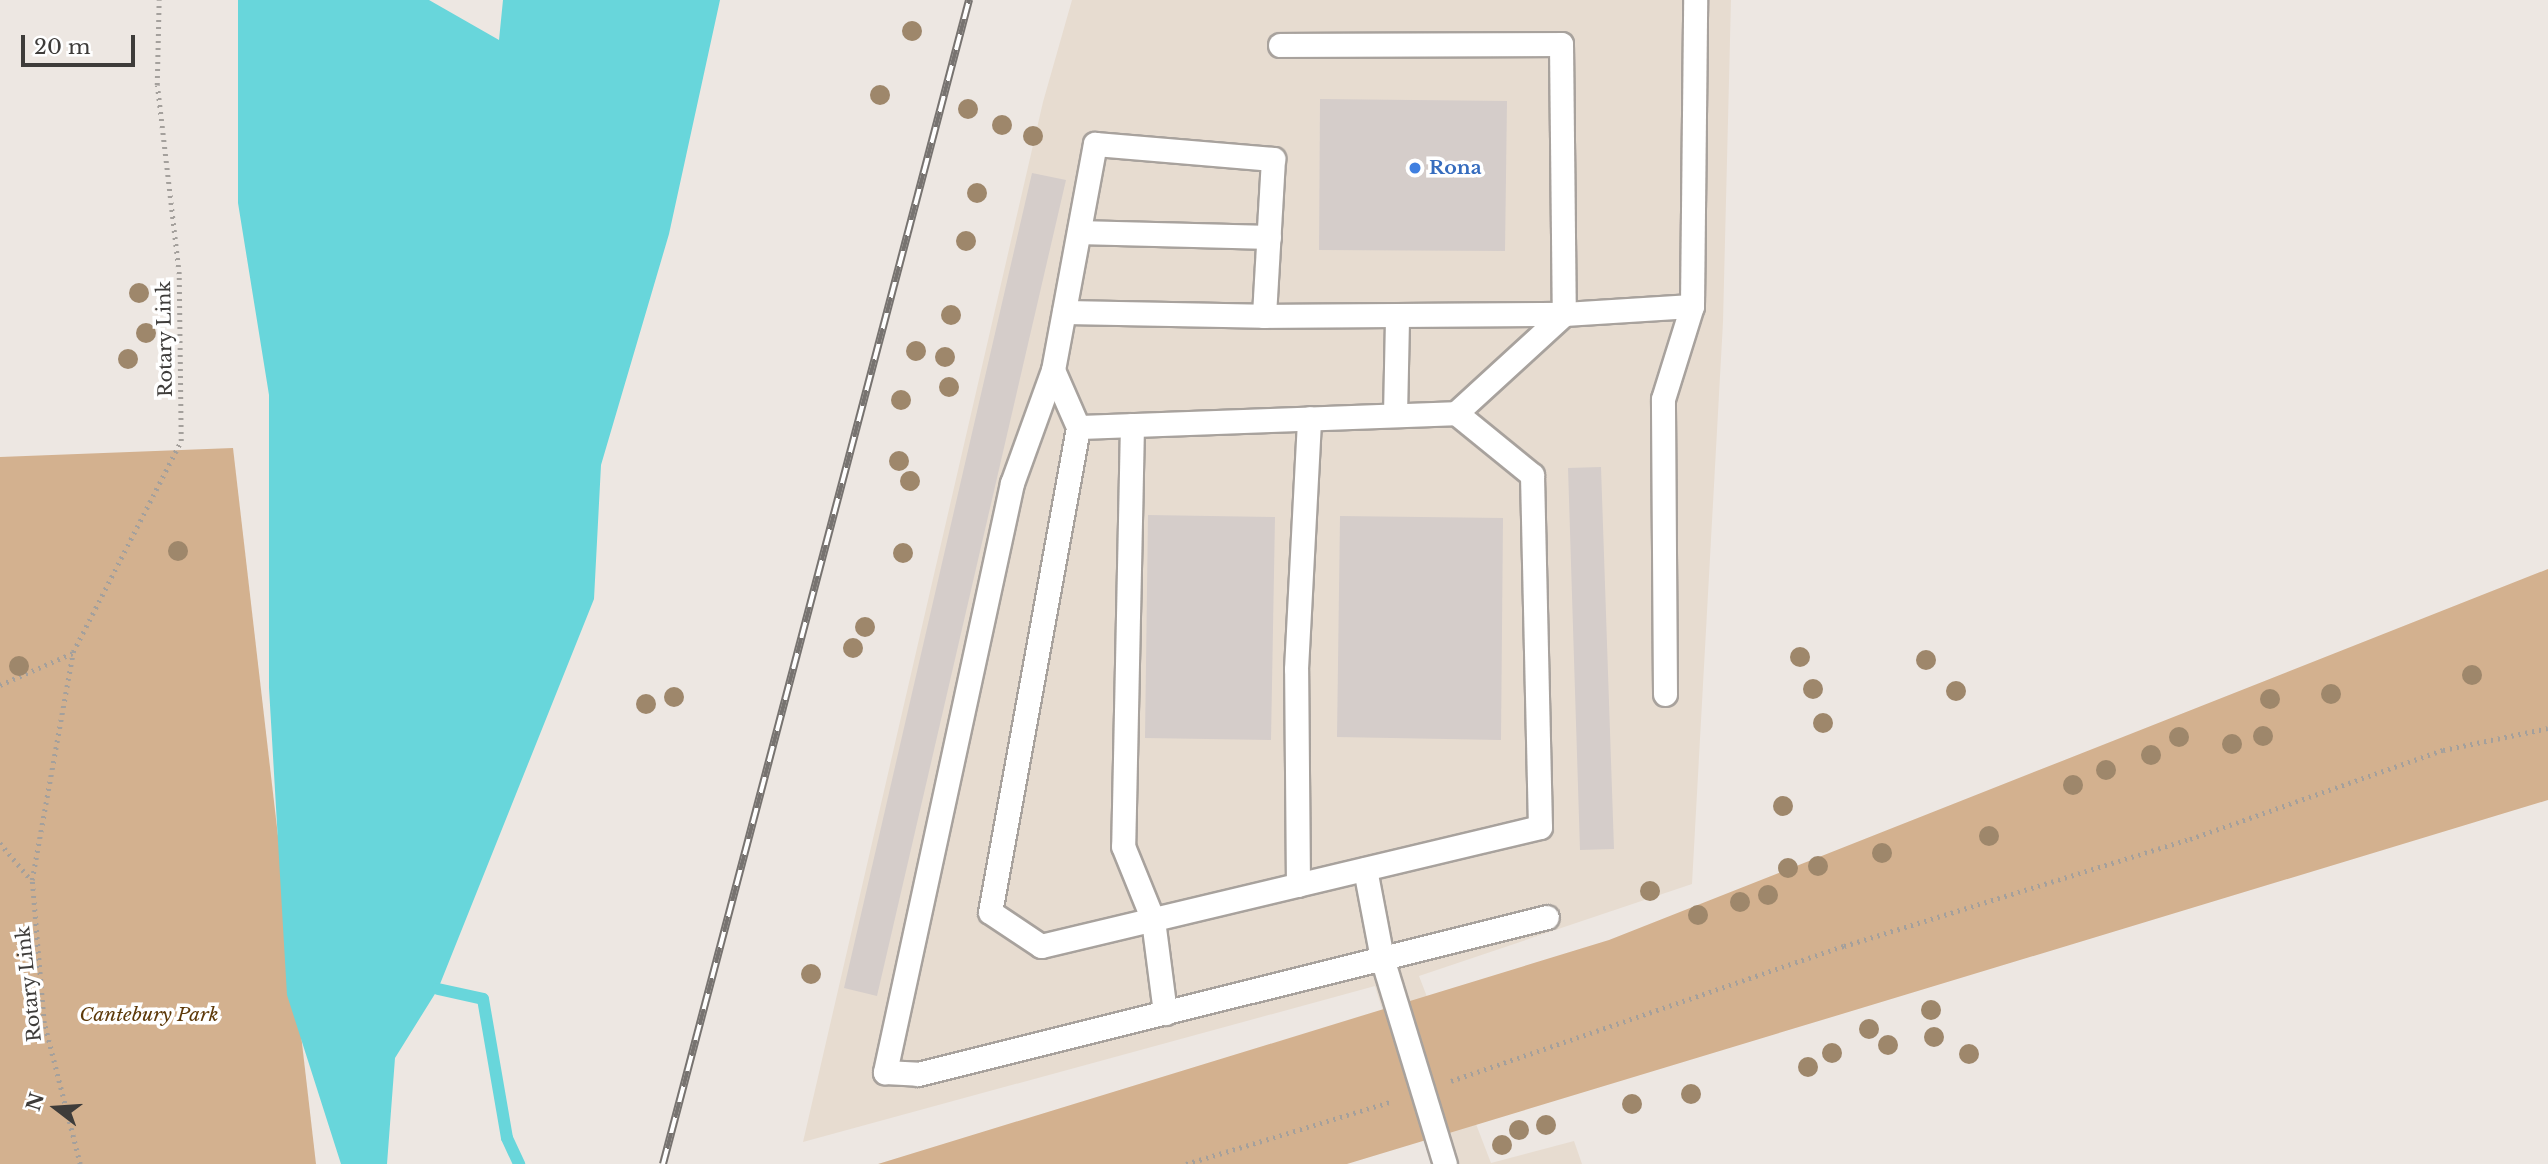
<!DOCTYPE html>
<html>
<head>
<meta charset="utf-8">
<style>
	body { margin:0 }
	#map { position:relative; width:2548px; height:1164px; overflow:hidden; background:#ede7e2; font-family:"Libre Baskerville",serif }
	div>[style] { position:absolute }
	.built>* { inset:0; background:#e7dcd0 }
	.green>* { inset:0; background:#d3b18f }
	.water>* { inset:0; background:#68d6db }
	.stream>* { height:12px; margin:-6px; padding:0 6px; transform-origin:6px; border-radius:6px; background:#68d6db }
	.building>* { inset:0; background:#d5cdca }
	.path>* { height:4.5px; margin-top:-2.25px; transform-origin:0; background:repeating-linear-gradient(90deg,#a4a09c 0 2px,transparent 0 7px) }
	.roads { filter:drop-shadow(2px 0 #a8a29d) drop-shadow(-2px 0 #a8a29d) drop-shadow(0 2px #a8a29d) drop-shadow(0 -2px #a8a29d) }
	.lane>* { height:23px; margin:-11.5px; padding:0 11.5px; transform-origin:11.5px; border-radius:11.5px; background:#fff }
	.rail>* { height:8px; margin-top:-4px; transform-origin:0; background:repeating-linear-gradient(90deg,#fff 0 16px,#777370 0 32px); box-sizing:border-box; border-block:2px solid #777370 }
	.trees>* { width:20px; height:20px; margin:-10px; border-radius:50%; background:#9e876b }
	.dots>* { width:19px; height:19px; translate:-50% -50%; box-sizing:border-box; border:4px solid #fff; border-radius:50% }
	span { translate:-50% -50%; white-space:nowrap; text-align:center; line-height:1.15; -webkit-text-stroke:7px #fff; paint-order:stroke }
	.shop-label { font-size:19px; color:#366cbe; font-weight:700 }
	.left { translate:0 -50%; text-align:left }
	.street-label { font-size:19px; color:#3e3c3a }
	.park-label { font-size:19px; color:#5d3909; font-style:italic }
	.north { position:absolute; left:21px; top:1073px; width:70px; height:70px; -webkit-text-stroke:5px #fff; paint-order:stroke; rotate:287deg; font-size:19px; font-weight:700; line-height:28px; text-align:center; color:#3e3c3a }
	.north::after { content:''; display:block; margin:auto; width:24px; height:32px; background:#3e3c3a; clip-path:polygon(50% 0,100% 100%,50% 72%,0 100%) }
	.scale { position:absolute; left:21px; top:35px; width:114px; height:32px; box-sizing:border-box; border:4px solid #3e3c3a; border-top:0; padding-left:9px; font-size:21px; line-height:24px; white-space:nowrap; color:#3e3c3a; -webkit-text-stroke:5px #fff; paint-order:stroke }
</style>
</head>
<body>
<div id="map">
	<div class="built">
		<div style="clip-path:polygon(1072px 0,1731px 0,1723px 322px,1692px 884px,1419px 976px,1491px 1163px,1574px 1141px,1582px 1164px,1438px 1164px,1409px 1096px,1375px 986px,803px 1142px,1043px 102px)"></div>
	</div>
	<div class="green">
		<div style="clip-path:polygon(233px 448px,316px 1164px,0 1164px,0 457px)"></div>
		<div style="clip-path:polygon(2548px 569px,2548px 800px,1347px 1164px,878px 1164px,1609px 940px)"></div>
	</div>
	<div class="water">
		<div style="clip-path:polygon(238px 0,429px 0,499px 40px,503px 0,720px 0,669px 234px,601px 465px,594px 599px,438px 989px,395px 1058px,387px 1164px,341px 1164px,287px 995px,269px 688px,269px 395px,238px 203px)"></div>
	</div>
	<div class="stream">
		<div style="left:438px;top:989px;width:46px;rotate:12.5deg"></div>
		<div style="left:483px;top:999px;width:141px;rotate:80.2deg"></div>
		<div style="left:507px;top:1138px;width:29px;rotate:65deg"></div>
	</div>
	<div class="building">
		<div style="clip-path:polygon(1320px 99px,1507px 101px,1505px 251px,1319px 250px)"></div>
		<div style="clip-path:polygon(1032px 173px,1066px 180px,877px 996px,844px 988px)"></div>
		<div style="clip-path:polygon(1601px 467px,1614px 849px,1580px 850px,1568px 468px)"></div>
		<div style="clip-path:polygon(1148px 515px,1275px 517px,1271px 740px,1145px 738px)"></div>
		<div style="clip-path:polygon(1340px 516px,1503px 518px,1501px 740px,1337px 737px)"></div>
	</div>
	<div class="path">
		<div style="left:0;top:685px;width:80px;rotate:-23.7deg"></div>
		<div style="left:0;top:843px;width:48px;rotate:50deg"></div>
		<div style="left:1451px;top:1081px;width:416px;rotate:-19deg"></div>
		<div style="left:1844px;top:946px;width:362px;rotate:-17.2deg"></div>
		<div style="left:2190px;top:839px;width:268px;rotate:-19.4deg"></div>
		<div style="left:2443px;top:750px;width:107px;rotate:-11.8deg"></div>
		<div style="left:80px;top:1164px;width:146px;rotate:-104.3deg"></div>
		<div style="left:44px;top:1023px;width:144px;rotate:-94.8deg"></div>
		<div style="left:32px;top:880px;width:232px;rotate:-79.8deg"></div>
		<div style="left:73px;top:652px;width:237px;rotate:-62.9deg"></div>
		<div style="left:181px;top:441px;width:167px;rotate:-90.7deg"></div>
		<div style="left:179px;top:274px;width:190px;rotate:-96.6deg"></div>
		<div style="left:157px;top:85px;width:85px;rotate:-88.7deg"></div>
		<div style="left:1186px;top:1164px;width:216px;rotate:-16.9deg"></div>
	</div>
	<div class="roads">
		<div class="lane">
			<div style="left:1280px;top:45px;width:281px;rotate:-0.2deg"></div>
			<div style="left:1561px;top:44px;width:270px;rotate:89.4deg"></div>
			<div style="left:1564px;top:314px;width:128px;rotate:-3.6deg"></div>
			<div style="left:1692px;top:306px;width:306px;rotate:-89.4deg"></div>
			<div style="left:1079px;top:232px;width:190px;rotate:1.5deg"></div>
			<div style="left:1064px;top:312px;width:200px;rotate:1.1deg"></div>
			<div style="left:1053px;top:370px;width:120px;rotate:109.9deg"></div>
			<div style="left:1012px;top:483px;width:603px;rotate:102.17deg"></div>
			<div style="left:885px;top:1072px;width:33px;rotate:3deg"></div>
			<div style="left:918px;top:1074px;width:648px;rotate:-14.01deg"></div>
			<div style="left:1456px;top:413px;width:98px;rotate:39.2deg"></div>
			<div style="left:1532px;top:475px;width:352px;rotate:88.7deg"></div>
			<div style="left:1540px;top:827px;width:513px;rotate:166.59deg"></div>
			<div style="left:1041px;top:946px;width:61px;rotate:-146.3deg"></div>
			<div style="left:990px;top:912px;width:493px;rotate:-79.7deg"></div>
			<div style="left:1078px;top:427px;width:378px;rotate:-2.1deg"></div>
			<div style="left:1456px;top:413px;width:147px;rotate:-42.5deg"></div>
			<div style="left:1395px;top:415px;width:97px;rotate:-88.8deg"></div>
			<div style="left:1132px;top:425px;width:421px;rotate:91.2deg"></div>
			<div style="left:1123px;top:846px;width:80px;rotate:67.9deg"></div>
			<div style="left:1153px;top:920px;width:94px;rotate:82.6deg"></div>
			<div style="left:1078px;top:427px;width:62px;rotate:-113.7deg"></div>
			<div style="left:1053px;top:370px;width:230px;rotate:-79.5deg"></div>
			<div style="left:1095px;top:144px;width:179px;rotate:4.8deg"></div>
			<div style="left:1273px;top:159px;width:157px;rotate:93.3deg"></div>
			<div style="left:1264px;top:316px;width:300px;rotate:-0.4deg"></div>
			<div style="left:1665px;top:694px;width:295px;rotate:-90.4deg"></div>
			<div style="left:1663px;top:399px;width:97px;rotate:-72.7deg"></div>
			<div style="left:1365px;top:869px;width:91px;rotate:79.2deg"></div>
			<div style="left:1382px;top:958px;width:215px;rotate:73deg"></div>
			<div style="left:1298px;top:885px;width:216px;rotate:-90.5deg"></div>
			<div style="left:1296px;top:669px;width:251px;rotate:-87deg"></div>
		</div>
	</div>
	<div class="rail">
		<div style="left:663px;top:1164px;width:1204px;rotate:-75.27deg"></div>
	</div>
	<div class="trees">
		<div style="left:912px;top:31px"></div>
		<div style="left:880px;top:95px"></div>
		<div style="left:968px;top:109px"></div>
		<div style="left:1002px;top:125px"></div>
		<div style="left:1033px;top:136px"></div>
		<div style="left:977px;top:193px"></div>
		<div style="left:966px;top:241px"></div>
		<div style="left:139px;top:293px"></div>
		<div style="left:951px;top:315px"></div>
		<div style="left:146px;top:333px"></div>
		<div style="left:916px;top:351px"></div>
		<div style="left:945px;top:357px"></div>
		<div style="left:128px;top:359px"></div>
		<div style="left:949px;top:387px"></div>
		<div style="left:901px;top:400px"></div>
		<div style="left:899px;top:461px"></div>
		<div style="left:910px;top:481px"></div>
		<div style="left:178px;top:551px"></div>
		<div style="left:903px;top:553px"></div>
		<div style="left:865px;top:627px"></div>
		<div style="left:853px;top:648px"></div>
		<div style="left:1800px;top:657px"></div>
		<div style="left:1926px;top:660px"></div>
		<div style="left:19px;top:666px"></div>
		<div style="left:2472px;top:675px"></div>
		<div style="left:1813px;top:689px"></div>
		<div style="left:1956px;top:691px"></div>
		<div style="left:2331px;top:694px"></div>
		<div style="left:674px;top:697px"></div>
		<div style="left:2270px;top:699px"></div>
		<div style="left:646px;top:704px"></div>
		<div style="left:1823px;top:723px"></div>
		<div style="left:2263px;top:736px"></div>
		<div style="left:2179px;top:737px"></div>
		<div style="left:2232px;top:744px"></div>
		<div style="left:2151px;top:755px"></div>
		<div style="left:2106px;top:770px"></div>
		<div style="left:2073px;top:785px"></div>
		<div style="left:1783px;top:806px"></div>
		<div style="left:1989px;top:836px"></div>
		<div style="left:1882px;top:853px"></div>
		<div style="left:1818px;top:866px"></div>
		<div style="left:1788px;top:868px"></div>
		<div style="left:1650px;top:891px"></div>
		<div style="left:1768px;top:895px"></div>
		<div style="left:1740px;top:902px"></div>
		<div style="left:1698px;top:915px"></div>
		<div style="left:811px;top:974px"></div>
		<div style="left:1931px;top:1010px"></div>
		<div style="left:1869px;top:1029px"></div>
		<div style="left:1934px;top:1037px"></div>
		<div style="left:1888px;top:1045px"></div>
		<div style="left:1832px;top:1053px"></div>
		<div style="left:1969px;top:1054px"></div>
		<div style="left:1808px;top:1067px"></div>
		<div style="left:1691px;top:1094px"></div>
		<div style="left:1632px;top:1104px"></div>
		<div style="left:1546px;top:1125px"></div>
		<div style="left:1519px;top:1130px"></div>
		<div style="left:1502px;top:1145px"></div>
	</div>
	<div class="dots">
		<div style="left:1415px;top:168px;background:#3f7fe0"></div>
	</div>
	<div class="shop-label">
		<span class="left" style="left:1429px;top:168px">Rona</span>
	</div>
	<div class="street-label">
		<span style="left:165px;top:339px;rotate:-91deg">Rotary Link</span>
		<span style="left:29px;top:984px;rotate:-96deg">Rotary Link</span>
	</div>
	<div class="park-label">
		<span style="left:149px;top:1015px">Cantebury Park</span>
	</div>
	<div class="north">N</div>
	<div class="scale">20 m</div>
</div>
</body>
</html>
